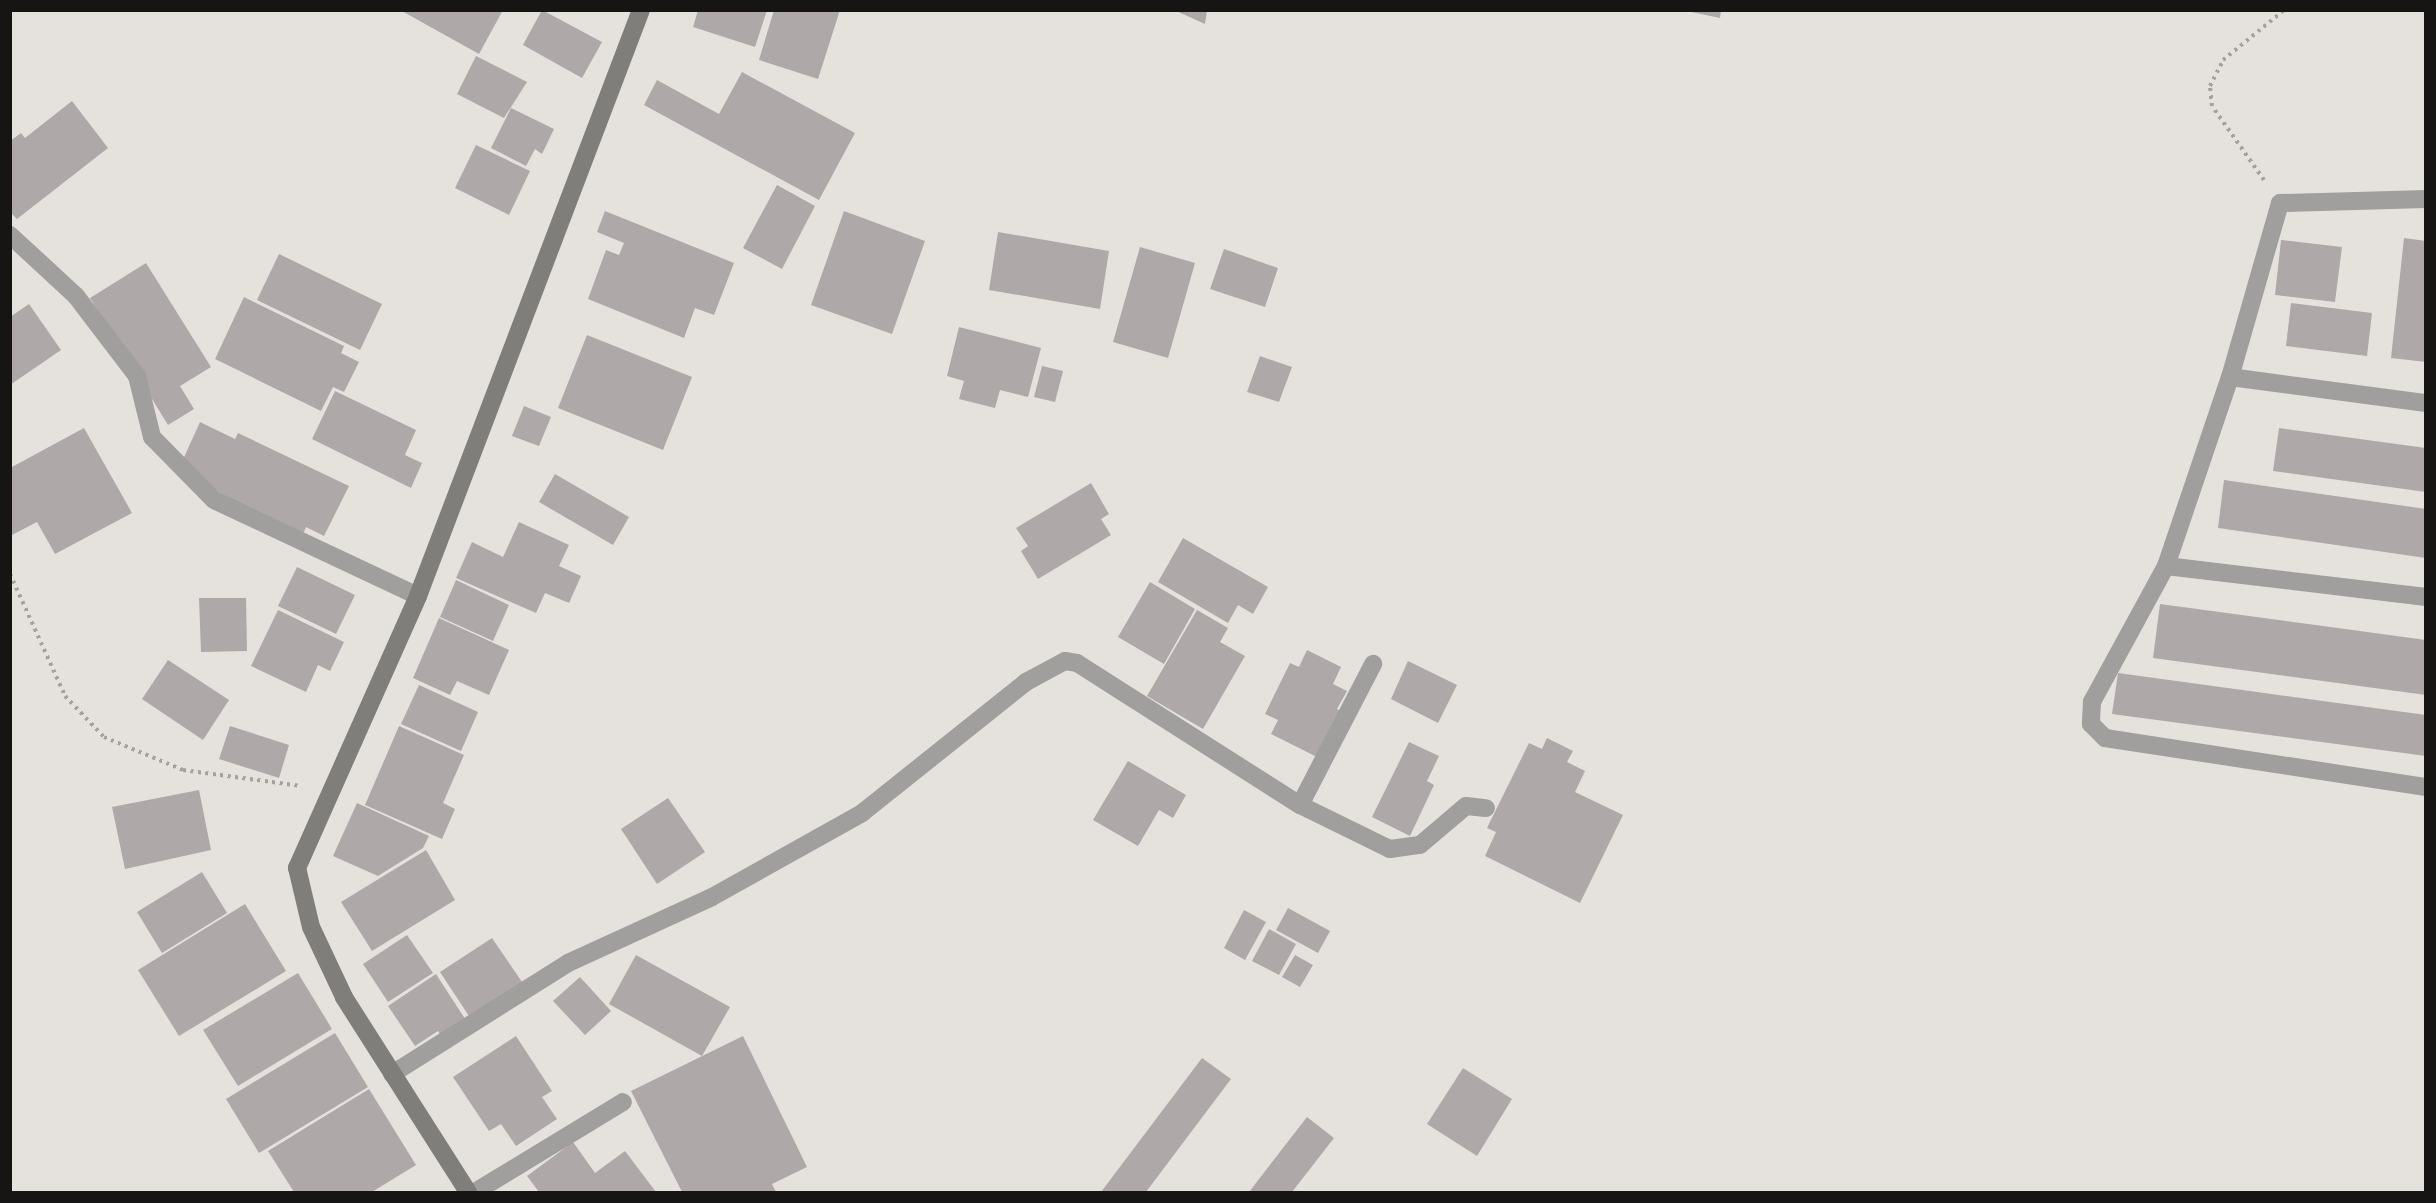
<!DOCTYPE html>
<html>
<head>
<meta charset="utf-8">
<style>
	body { margin:0 }
	#map { position:relative; width:2436px; height:1203px; overflow:hidden; background:#e5e2dd; font-family:Jost,sans-serif }
	div>[style] { position:absolute }
	.building>* { inset:0; background:#aea8a8 }
	.path>* { height:4px; margin-top:-2px; transform-origin:0; background:repeating-linear-gradient(90deg,#a5a29e 0 3px,transparent 0 7.5px) }
	.street>* { height:18px; margin:-9px; padding:0 9px; transform-origin:9px; border-radius:9px; background:#a09f9d }
	.secondary>* { height:18px; margin:-9px; padding:0 9px; transform-origin:9px; border-radius:9px; background:#7f7e7b }
	span { translate:-50% -50%; white-space:nowrap; text-align:center; line-height:1.15; -webkit-text-stroke:6px #fff; paint-order:stroke }
	.frame { position:absolute; inset:0; border:12px solid #161513; pointer-events:none }
</style>
</head>
<body>
<div id="map">
	<div class="building">
		<div style="clip-path:polygon(400px 10px,503px 10px,479px 54px)"></div>
		<div style="clip-path:polygon(542px 10px,602px 42px,582px 78px,523px 45px)"></div>
		<div style="clip-path:polygon(698px 10px,767px 10px,755px 47px,693px 27px)"></div>
		<div style="clip-path:polygon(774px 10px,840px 10px,818px 79px,759px 60px)"></div>
		<div style="clip-path:polygon(1174px 10px,1207px 10px,1205px 24px)"></div>
		<div style="clip-path:polygon(1682px 10px,1721px 10px,1720px 18px)"></div>
		<div style="clip-path:polygon(476px 56px,527px 82px,504px 118px,457px 94px)"></div>
		<div style="clip-path:polygon(742px 72px,855px 133px,819px 200px,644px 105px,657px 80px,719px 114px)"></div>
		<div style="clip-path:polygon(72px 101px,108px 148px,17px 219px,10px 212px,10px 141px,21px 133px,25px 138px)"></div>
		<div style="clip-path:polygon(511px 108px,554px 129px,542px 154px,535px 149px,526px 166px,491px 148px)"></div>
		<div style="clip-path:polygon(476px 145px,530px 171px,509px 215px,455px 188px)"></div>
		<div style="clip-path:polygon(777px 185px,815px 206px,782px 269px,743px 248px)"></div>
		<div style="clip-path:polygon(605px 211px,734px 263px,714px 315px,695px 308px,684px 338px,588px 299px,606px 250px,619px 255px,624px 243px,597px 232px)"></div>
		<div style="clip-path:polygon(844px 211px,925px 241px,892px 334px,811px 305px)"></div>
		<div style="clip-path:polygon(998px 232px,1109px 251px,1100px 309px,989px 290px)"></div>
		<div style="clip-path:polygon(2404px 238px,2426px 241px,2426px 362px,2391px 358px)"></div>
		<div style="clip-path:polygon(2281px 240px,2342px 247px,2335px 302px,2275px 295px)"></div>
		<div style="clip-path:polygon(1140px 247px,1195px 263px,1168px 358px,1113px 342px)"></div>
		<div style="clip-path:polygon(1224px 249px,1278px 268px,1265px 307px,1210px 289px)"></div>
		<div style="clip-path:polygon(279px 254px,382px 304px,360px 350px,257px 300px)"></div>
		<div style="clip-path:polygon(146px 263px,211px 367px,180px 386px,194px 409px,168px 425px,90px 298px)"></div>
		<div style="clip-path:polygon(244px 297px,344px 346px,341px 353px,359px 362px,344px 392px,333px 387px,321px 411px,215px 359px)"></div>
		<div style="clip-path:polygon(2291px 303px,2372px 313px,2367px 356px,2286px 346px)"></div>
		<div style="clip-path:polygon(29px 304px,61px 350px,10px 385px,10px 317px)"></div>
		<div style="clip-path:polygon(959px 327px,1041px 348px,1028px 397px,1000px 390px,995px 408px,959px 399px,964px 381px,947px 376px)"></div>
		<div style="clip-path:polygon(587px 335px,692px 377px,663px 450px,558px 408px)"></div>
		<div style="clip-path:polygon(1260px 356px,1292px 367px,1279px 402px,1247px 392px)"></div>
		<div style="clip-path:polygon(1042px 366px,1063px 371px,1055px 402px,1034px 397px)"></div>
		<div style="clip-path:polygon(335px 391px,416px 430px,405px 455px,422px 463px,411px 488px,312px 439px)"></div>
		<div style="clip-path:polygon(524px 406px,551px 417px,539px 446px,512px 436px)"></div>
		<div style="clip-path:polygon(200px 422px,235px 439px,238px 433px,349px 486px,324px 536px,306px 527px,302px 537px,238px 506px,181px 464px)"></div>
		<div style="clip-path:polygon(84px 428px,132px 513px,55px 554px,37px 522px,10px 536px,10px 468px)"></div>
		<div style="clip-path:polygon(2279px 428px,2426px 448px,2426px 492px,2273px 471px)"></div>
		<div style="clip-path:polygon(555px 474px,629px 517px,613px 545px,539px 502px)"></div>
		<div style="clip-path:polygon(2224px 480px,2426px 509px,2426px 558px,2218px 528px)"></div>
		<div style="clip-path:polygon(1091px 483px,1109px 514px,1101px 519px,1111px 535px,1038px 579px,1021px 551px,1028px 546px,1016px 528px)"></div>
		<div style="clip-path:polygon(519px 522px,569px 545px,559px 566px,581px 576px,569px 603px,545px 593px,536px 613px,456px 578px,472px 542px,503px 557px)"></div>
		<div style="clip-path:polygon(1183px 538px,1268px 587px,1253px 614px,1238px 605px,1228px 623px,1158px 582px)"></div>
		<div style="clip-path:polygon(297px 567px,355px 595px,336px 634px,278px 606px)"></div>
		<div style="clip-path:polygon(456px 580px,509px 605px,493px 641px,440px 617px)"></div>
		<div style="clip-path:polygon(1150px 582px,1195px 609px,1164px 664px,1118px 637px)"></div>
		<div style="clip-path:polygon(199px 598px,246px 598px,247px 651px,201px 652px)"></div>
		<div style="clip-path:polygon(2160px 604px,2426px 640px,2426px 695px,2153px 658px)"></div>
		<div style="clip-path:polygon(278px 610px,344px 642px,330px 671px,318px 665px,306px 692px,251px 666px)"></div>
		<div style="clip-path:polygon(1197px 610px,1228px 628px,1220px 642px,1245px 656px,1203px 729px,1147px 696px)"></div>
		<div style="clip-path:polygon(439px 618px,509px 650px,489px 695px,457px 681px,450px 695px,413px 678px)"></div>
		<div style="clip-path:polygon(1307px 650px,1341px 667px,1333px 684px,1347px 691px,1337px 709px,1343px 712px,1321px 759px,1271px 734px,1278px 720px,1265px 714px,1290px 663px,1299px 667px)"></div>
		<div style="clip-path:polygon(168px 660px,229px 700px,203px 740px,142px 699px)"></div>
		<div style="clip-path:polygon(1408px 661px,1457px 685px,1438px 723px,1391px 699px)"></div>
		<div style="clip-path:polygon(2118px 673px,2426px 715px,2426px 756px,2112px 714px)"></div>
		<div style="clip-path:polygon(419px 685px,478px 712px,461px 751px,401px 724px)"></div>
		<div style="clip-path:polygon(230px 726px,289px 745px,279px 778px,219px 759px)"></div>
		<div style="clip-path:polygon(399px 726px,464px 755px,443px 803px,455px 809px,442px 839px,365px 805px)"></div>
		<div style="clip-path:polygon(1547px 738px,1573px 751px,1567px 762px,1585px 771px,1575px 792px,1623px 815px,1580px 903px,1485px 856px,1496px 832px,1487px 828px,1529px 743px,1542px 749px)"></div>
		<div style="clip-path:polygon(1409px 742px,1439px 756px,1427px 781px,1434px 785px,1410px 836px,1372px 817px)"></div>
		<div style="clip-path:polygon(1128px 761px,1186px 795px,1173px 818px,1159px 810px,1138px 846px,1093px 820px)"></div>
		<div style="clip-path:polygon(199px 790px,211px 850px,125px 869px,112px 807px)"></div>
		<div style="clip-path:polygon(668px 798px,705px 852px,657px 884px,621px 829px)"></div>
		<div style="clip-path:polygon(357px 803px,429px 836px,423px 848px,378px 876px,333px 856px)"></div>
		<div style="clip-path:polygon(426px 850px,455px 900px,372px 951px,341px 902px)"></div>
		<div style="clip-path:polygon(202px 872px,227px 913px,162px 953px,137px 912px)"></div>
		<div style="clip-path:polygon(245px 904px,286px 971px,179px 1036px,138px 970px)"></div>
		<div style="clip-path:polygon(1288px 908px,1330px 931px,1318px 953px,1276px 930px)"></div>
		<div style="clip-path:polygon(1244px 910px,1266px 922px,1245px 960px,1224px 948px)"></div>
		<div style="clip-path:polygon(1269px 929px,1296px 944px,1279px 975px,1252px 961px)"></div>
		<div style="clip-path:polygon(407px 935px,433px 973px,388px 1002px,363px 964px)"></div>
		<div style="clip-path:polygon(492px 938px,522px 982px,469px 1016px,440px 972px)"></div>
		<div style="clip-path:polygon(636px 955px,730px 1007px,702px 1056px,609px 1004px)"></div>
		<div style="clip-path:polygon(1295px 955px,1313px 965px,1300px 987px,1282px 977px)"></div>
		<div style="clip-path:polygon(298px 973px,332px 1029px,238px 1086px,203px 1030px)"></div>
		<div style="clip-path:polygon(436px 974px,467px 1022px,443px 1039px,438px 1031px,415px 1046px,388px 1006px)"></div>
		<div style="clip-path:polygon(580px 977px,611px 1011px,585px 1035px,553px 1001px)"></div>
		<div style="clip-path:polygon(335px 1033px,368px 1087px,259px 1153px,226px 1099px)"></div>
		<div style="clip-path:polygon(516px 1036px,552px 1091px,542px 1097px,557px 1119px,516px 1146px,501px 1124px,489px 1131px,453px 1077px)"></div>
		<div style="clip-path:polygon(743px 1036px,807px 1167px,772px 1184px,776px 1192px,682px 1192px,631px 1091px)"></div>
		<div style="clip-path:polygon(1202px 1058px,1231px 1079px,1146px 1192px,1101px 1192px)"></div>
		<div style="clip-path:polygon(1463px 1068px,1512px 1099px,1477px 1156px,1427px 1124px)"></div>
		<div style="clip-path:polygon(369px 1089px,416px 1165px,372px 1192px,294px 1192px,268px 1151px)"></div>
		<div style="clip-path:polygon(1307px 1117px,1334px 1138px,1292px 1192px,1249px 1192px)"></div>
		<div style="clip-path:polygon(573px 1142px,595px 1173px,625px 1151px,656px 1192px,539px 1192px,527px 1176px)"></div>
	</div>
	<div class="path">
		<div style="left:2264px;top:180px;width:90px;rotate:-125.1deg"></div>
		<div style="left:2212px;top:106px;width:20px;rotate:-96deg"></div>
		<div style="left:2210px;top:86px;width:29px;rotate:-63deg"></div>
		<div style="left:2223px;top:60px;width:79px;rotate:-39.3deg"></div>
		<div style="left:10px;top:574px;width:134px;rotate:65.7deg"></div>
		<div style="left:65px;top:696px;width:57px;rotate:46.4deg"></div>
		<div style="left:104px;top:737px;width:86px;rotate:22.7deg"></div>
		<div style="left:183px;top:770px;width:119px;rotate:7.7deg"></div>
	</div>
	<div class="street">
		<div style="left:2426px;top:199px;width:146px;rotate:178.4deg"></div>
		<div style="left:2280px;top:203px;width:181px;rotate:106deg"></div>
		<div style="left:2230px;top:377px;width:200px;rotate:108.7deg"></div>
		<div style="left:2166px;top:566px;width:155px;rotate:118.6deg"></div>
		<div style="left:2092px;top:702px;width:22px;rotate:93deg"></div>
		<div style="left:2091px;top:724px;width:20px;rotate:45deg"></div>
		<div style="left:2105px;top:738px;width:325px;rotate:8.7deg"></div>
		<div style="left:10px;top:235px;width:90px;rotate:42.7deg"></div>
		<div style="left:76px;top:296px;width:101px;rotate:52.7deg"></div>
		<div style="left:137px;top:376px;width:63px;rotate:76.2deg"></div>
		<div style="left:152px;top:437px;width:88px;rotate:45.5deg"></div>
		<div style="left:214px;top:500px;width:225px;rotate:25.2deg"></div>
		<div style="left:2230px;top:377px;width:198px;rotate:7.6deg"></div>
		<div style="left:2166px;top:566px;width:262px;rotate:6.8deg"></div>
		<div style="left:1300px;top:805px;width:159px;rotate:-62.6deg"></div>
		<div style="left:392px;top:1074px;width:208px;rotate:-32.2deg"></div>
		<div style="left:568px;top:963px;width:158px;rotate:-24.6deg"></div>
		<div style="left:712px;top:897px;width:172px;rotate:-29.2deg"></div>
		<div style="left:862px;top:813px;width:210px;rotate:-38.6deg"></div>
		<div style="left:1026px;top:682px;width:44px;rotate:-28.3deg"></div>
		<div style="left:1065px;top:661px;width:12px;rotate:9deg"></div>
		<div style="left:1077px;top:663px;width:264px;rotate:32.5deg"></div>
		<div style="left:1300px;top:805px;width:100px;rotate:26.1deg"></div>
		<div style="left:1390px;top:849px;width:30px;rotate:-8deg"></div>
		<div style="left:1420px;top:845px;width:60px;rotate:-40.3deg"></div>
		<div style="left:1466px;top:806px;width:20px;rotate:6deg"></div>
		<div style="left:475px;top:1192px;width:173px;rotate:-31.3deg"></div>
	</div>
	<div class="secondary">
		<div style="left:468px;top:1192px;width:231px;rotate:-122.5deg"></div>
		<div style="left:344px;top:997px;width:77px;rotate:-115.2deg"></div>
		<div style="left:311px;top:927px;width:61px;rotate:-103.3deg"></div>
		<div style="left:297px;top:868px;width:298px;rotate:-66deg"></div>
		<div style="left:418px;top:596px;width:627px;rotate:-69.17deg"></div>
	</div>
	<div class="frame"></div>
</div>
</body>
</html>
